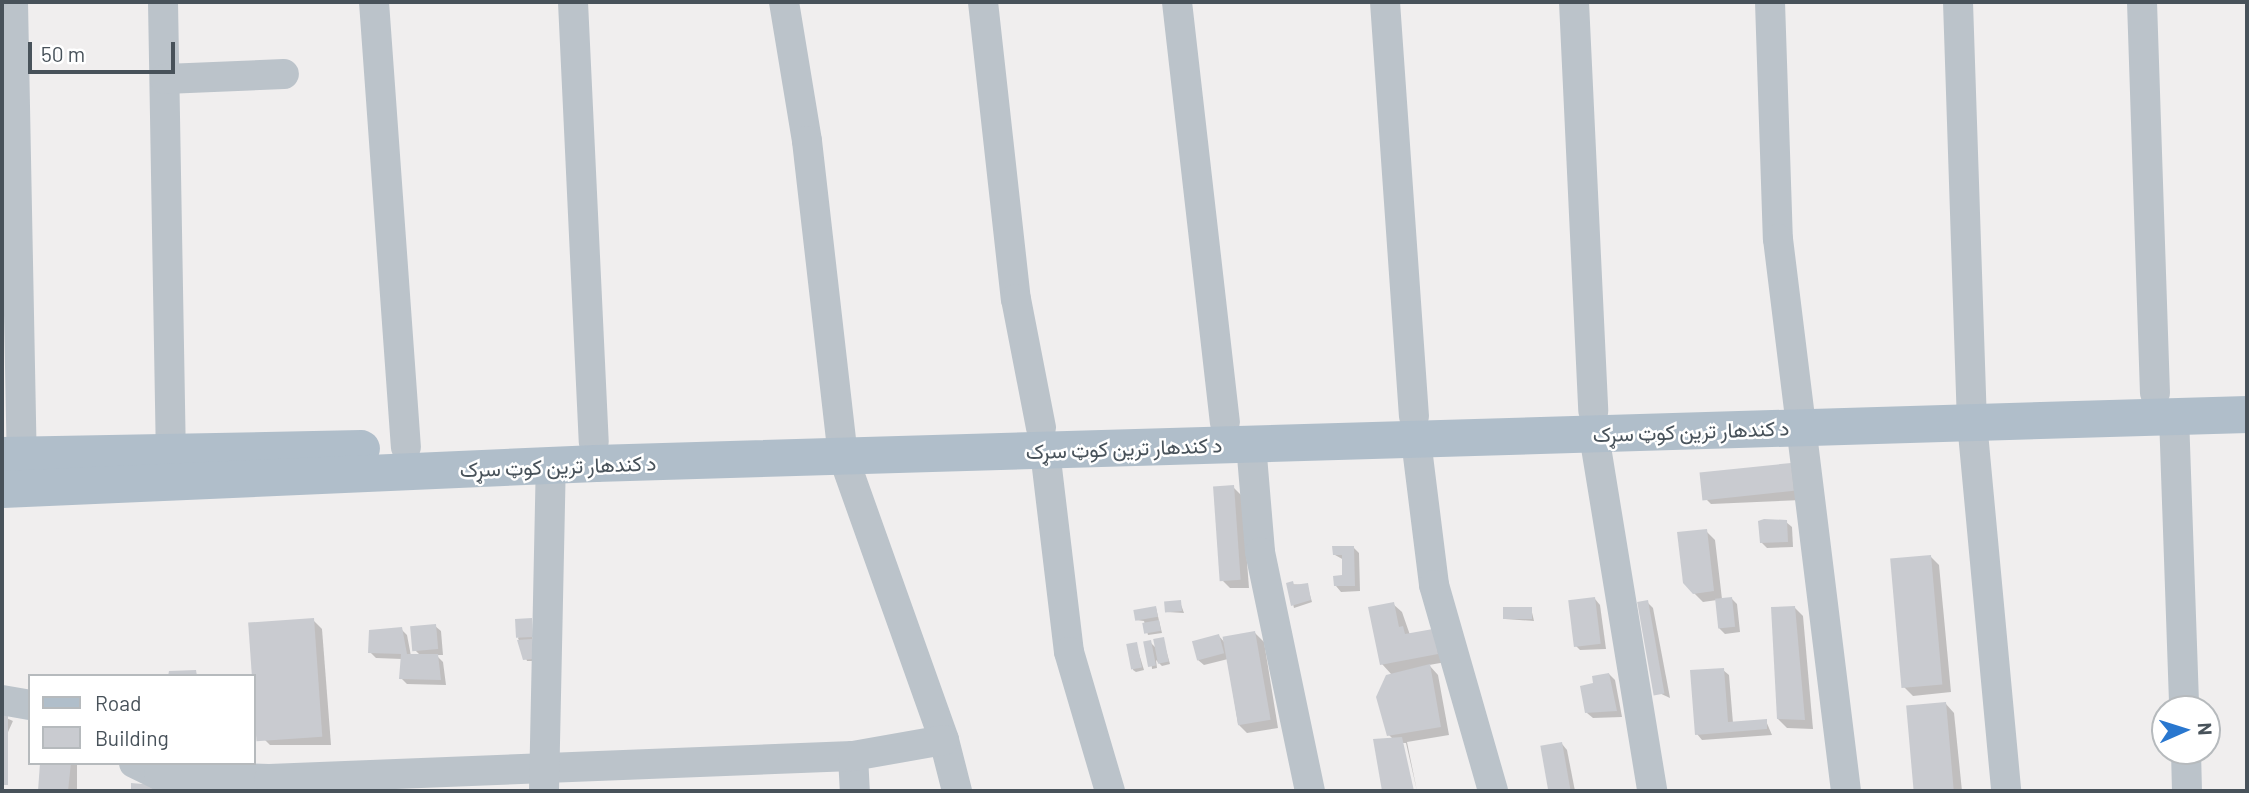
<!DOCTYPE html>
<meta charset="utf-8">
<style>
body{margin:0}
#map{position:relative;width:2249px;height:793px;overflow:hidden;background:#f0eeee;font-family:Barlow,Vazirmatn,sans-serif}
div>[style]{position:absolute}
.shadow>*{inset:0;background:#0003;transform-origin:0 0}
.building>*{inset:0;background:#c9cbd0;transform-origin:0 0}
.minor>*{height:30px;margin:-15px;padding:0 15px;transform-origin:15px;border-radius:15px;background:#bbc3ca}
.major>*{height:37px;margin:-18.5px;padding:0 18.5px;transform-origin:18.5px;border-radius:18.5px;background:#b0beca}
span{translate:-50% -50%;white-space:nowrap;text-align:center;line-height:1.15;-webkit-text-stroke:5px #fff;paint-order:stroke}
.street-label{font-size:21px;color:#48525a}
.frame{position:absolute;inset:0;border:4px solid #48525a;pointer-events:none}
.legend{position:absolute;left:28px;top:674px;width:228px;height:91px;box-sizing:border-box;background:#fff;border:2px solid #b6babd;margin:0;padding:9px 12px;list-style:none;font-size:21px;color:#48525a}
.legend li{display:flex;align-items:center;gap:14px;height:35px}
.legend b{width:35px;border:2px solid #b6babd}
.north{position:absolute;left:2151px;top:695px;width:70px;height:70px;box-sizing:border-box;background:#fff;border:2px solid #b6babd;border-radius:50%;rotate:87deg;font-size:19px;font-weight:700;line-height:28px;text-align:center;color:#48525a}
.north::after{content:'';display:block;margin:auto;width:24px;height:32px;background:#2977cf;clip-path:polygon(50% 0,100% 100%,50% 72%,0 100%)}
.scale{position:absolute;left:28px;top:42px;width:147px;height:32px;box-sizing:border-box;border:4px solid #48525a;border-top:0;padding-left:9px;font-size:21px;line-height:24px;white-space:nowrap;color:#48525a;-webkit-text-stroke:5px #fff;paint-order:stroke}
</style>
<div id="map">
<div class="shadow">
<i style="clip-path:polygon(1790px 464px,1802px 500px,1711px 504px,1702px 495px)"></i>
<i style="clip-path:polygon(1233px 487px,1242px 496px,1249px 588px,1230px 588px,1221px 579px)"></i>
<i style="clip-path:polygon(1786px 522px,1792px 527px,1793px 547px,1767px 548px,1761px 542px)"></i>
<i style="clip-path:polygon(1706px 531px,1715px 540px,1722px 599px,1732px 599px,1737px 604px,1740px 632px,1725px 634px,1719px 628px,1717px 600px,1703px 602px,1689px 588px)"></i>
<i style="clip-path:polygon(1353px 547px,1359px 553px,1360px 591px,1341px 592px,1336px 586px,1344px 577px,1344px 560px,1335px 555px)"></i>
<i style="clip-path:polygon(1930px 556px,1939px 565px,1951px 692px,1913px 696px,1904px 687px)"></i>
<i style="clip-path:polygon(1288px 584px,1307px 585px,1312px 602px,1294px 608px)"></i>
<i style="clip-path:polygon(1595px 599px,1600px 605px,1606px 649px,1580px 650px,1574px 644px)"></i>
<i style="clip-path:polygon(1180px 602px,1184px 613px,1167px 612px)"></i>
<i style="clip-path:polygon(1647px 602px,1653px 608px,1670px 698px,1655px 691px)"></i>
<i style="clip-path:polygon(1393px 604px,1402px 612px,1410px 635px,1432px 631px,1446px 662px,1429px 665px,1438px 675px,1449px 735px,1407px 742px,1417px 791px,1406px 743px,1402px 743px,1412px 791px,1384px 791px,1375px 741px,1393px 739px,1389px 735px,1392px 675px,1382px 664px)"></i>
<i style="clip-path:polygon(1794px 607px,1803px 616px,1813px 729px,1787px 728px,1778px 719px)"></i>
<i style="clip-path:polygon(1156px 608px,1162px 633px,1148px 635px,1144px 621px,1136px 620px)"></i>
<i style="clip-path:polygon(1531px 608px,1534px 621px,1505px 619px)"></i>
<i style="clip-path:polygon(313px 620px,322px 629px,331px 745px,270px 745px,261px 736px)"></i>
<i style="clip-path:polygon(531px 620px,534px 661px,527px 661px,518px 638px)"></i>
<i style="clip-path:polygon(435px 626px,441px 631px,443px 655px,436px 655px,443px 662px,446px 685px,407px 684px,401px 678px,402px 659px,376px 658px,370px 652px,401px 629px,407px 635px,411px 656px,421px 656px,415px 650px)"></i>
<i style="clip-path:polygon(1255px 633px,1264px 642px,1278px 728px,1247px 733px,1238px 724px,1228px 659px,1204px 665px,1198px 660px,1219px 636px,1225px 643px)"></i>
<i style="clip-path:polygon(1163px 639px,1170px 664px,1162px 666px,1156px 660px,1157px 668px,1152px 669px,1150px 642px,1156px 648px)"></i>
<i style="clip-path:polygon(1136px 644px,1144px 670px,1136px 672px,1133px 670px)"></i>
<i style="clip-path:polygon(1723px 670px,1729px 675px,1733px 723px,1766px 721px,1772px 735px,1702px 740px,1697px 734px)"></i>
<i style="clip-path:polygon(1609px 674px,1615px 680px,1622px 717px,1593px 718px,1587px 713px,1595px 685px)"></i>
<i style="clip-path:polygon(1946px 704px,1954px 713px,1962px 791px,1916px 791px,1908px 708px)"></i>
<i style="left:2px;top:716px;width:12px;height:74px;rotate:24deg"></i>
<i style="clip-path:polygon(1562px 744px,1567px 750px,1575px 791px,1549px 791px,1542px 748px)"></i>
<i style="left:42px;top:763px;width:35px;height:28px"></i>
</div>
<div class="building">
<i style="left:1791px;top:463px;width:28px;height:92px;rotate:84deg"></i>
<i style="left:1234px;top:485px;width:95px;height:21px;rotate:86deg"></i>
<i style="clip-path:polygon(1764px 519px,1787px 520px,1788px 542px,1760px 543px,1758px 521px)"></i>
<i style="clip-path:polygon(1707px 529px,1714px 591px,1693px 594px,1683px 583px,1677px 532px)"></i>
<i style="clip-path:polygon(1332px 546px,1354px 546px,1355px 586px,1334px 586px,1333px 576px,1342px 575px,1342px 555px,1333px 555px)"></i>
<i style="left:1931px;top:555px;width:130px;height:41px;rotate:85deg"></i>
<i style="clip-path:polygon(1293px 581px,1294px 585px,1308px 583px,1311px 600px,1291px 606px,1286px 583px)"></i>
<i style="left:1595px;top:597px;width:47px;height:27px;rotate:83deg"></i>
<i style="left:1732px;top:597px;width:30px;height:17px;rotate:84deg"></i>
<i style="left:1181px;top:600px;width:11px;height:17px;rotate:85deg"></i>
<i style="left:1648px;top:600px;width:95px;height:11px;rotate:80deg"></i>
<i style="clip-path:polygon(1394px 602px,1399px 627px,1403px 626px,1405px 634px,1433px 629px,1438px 654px,1380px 665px,1368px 607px)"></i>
<i style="left:1156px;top:606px;width:11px;height:23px;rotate:80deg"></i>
<i style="clip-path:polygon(1795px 606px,1805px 720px,1777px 719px,1771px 607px)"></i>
<i style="left:1532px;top:607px;width:12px;height:29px;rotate:90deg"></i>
<i style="left:314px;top:618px;width:119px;height:66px;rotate:86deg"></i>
<i style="left:532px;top:618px;width:19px;height:17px;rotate:87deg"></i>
<i style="left:1159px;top:620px;width:11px;height:17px;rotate:80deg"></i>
<i style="left:436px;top:624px;width:25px;height:26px;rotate:85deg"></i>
<i style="clip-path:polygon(402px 627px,407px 654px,438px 654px,441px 680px,399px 679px,401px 654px,368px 653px,369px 630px)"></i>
<i style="left:1255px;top:631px;width:90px;height:33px;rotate:80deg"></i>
<i style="left:1219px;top:634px;width:20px;height:28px;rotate:75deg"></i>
<i style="left:1164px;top:637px;width:25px;height:11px;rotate:79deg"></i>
<i style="clip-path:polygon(532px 639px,533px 659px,523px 660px,517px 640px)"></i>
<i style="left:1151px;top:640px;width:26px;height:8px;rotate:79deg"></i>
<i style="left:1137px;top:642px;width:26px;height:11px;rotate:79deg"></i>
<i style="clip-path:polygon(1430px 664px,1441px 727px,1387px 736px,1376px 697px,1386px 675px)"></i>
<i style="clip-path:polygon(1724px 668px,1728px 722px,1767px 719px,1767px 729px,1695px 735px,1690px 670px)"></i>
<i style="clip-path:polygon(196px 670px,197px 676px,168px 676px,169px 671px)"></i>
<i style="clip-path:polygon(1609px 673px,1617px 711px,1585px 713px,1580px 686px,1593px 683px,1592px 676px)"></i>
<i style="left:1946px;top:702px;width:89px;height:40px;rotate:85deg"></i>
<i style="left:2px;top:714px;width:6px;height:71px"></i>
<i style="clip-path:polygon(1402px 737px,1414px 791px,1382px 791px,1373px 739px)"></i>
<i style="left:1562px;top:742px;width:50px;height:22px;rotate:80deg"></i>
<i style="clip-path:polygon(40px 763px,71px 763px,68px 791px,38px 791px)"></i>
<i style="clip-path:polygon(131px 783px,201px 789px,201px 791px,131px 791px)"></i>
</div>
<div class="minor">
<i style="left:13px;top:2px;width:452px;rotate:88.9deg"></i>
<i style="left:163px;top:2px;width:450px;rotate:89deg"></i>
<i style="left:374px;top:2px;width:446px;rotate:85.9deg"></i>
<i style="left:573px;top:2px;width:440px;rotate:87.3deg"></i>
<i style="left:784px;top:2px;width:141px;rotate:80.6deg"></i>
<i style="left:807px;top:141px;width:317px;rotate:83.5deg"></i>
<i style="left:843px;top:456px;width:301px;rotate:70.4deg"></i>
<i style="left:944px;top:740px;width:53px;rotate:75.7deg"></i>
<i style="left:983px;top:2px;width:299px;rotate:83.7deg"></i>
<i style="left:1016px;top:299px;width:131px;rotate:79deg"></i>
<i style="left:1177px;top:2px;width:423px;rotate:83.5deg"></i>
<i style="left:1385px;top:2px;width:415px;rotate:86deg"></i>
<i style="left:1574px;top:2px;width:409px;rotate:87.3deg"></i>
<i style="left:1770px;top:2px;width:237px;rotate:88.1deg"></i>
<i style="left:1778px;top:239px;width:556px;rotate:82.98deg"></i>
<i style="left:1958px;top:2px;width:420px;rotate:88.1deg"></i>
<i style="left:1972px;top:422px;width:371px;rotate:84.7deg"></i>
<i style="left:2142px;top:2px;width:391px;rotate:88.1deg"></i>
<i style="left:165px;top:79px;width:119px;rotate:-2.4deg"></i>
<i style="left:2174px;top:416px;width:293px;rotate:88deg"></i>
<i style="left:1594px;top:435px;width:361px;rotate:80.7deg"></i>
<i style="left:1416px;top:440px;width:146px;rotate:82.9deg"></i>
<i style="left:1434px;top:585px;width:214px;rotate:74deg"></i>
<i style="left:1251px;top:444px;width:108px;rotate:85.2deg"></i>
<i style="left:1260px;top:552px;width:244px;rotate:78.2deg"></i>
<i style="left:1045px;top:451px;width:202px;rotate:83.2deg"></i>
<i style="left:1069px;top:652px;width:145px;rotate:73.6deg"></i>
<i style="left:2px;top:700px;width:28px;rotate:10deg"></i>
<i style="left:2186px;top:751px;width:40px;rotate:88.6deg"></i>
<i style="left:853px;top:756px;width:35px;rotate:87deg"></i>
<i style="left:134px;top:763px;width:28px;rotate:26deg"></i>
<i style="left:159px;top:775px;width:110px;rotate:2.1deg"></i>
<i style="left:269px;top:779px;width:584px;rotate:-2.26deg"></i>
<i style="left:853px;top:756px;width:92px;rotate:-10deg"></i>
<i style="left:544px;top:791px;width:326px;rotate:-88.8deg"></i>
</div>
<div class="major">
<i style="left:2px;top:455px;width:359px;rotate:-1.1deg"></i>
<i style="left:2px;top:489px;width:594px;rotate:-2.51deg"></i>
<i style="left:595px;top:463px;width:1653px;rotate:-1.7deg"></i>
</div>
<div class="street-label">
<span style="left:1691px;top:431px;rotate:-2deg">د کندهار ترين کوټ سړک</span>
<span style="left:1124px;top:448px;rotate:-2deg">د کندهار ترين کوټ سړک</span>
<span style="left:558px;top:466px;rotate:-2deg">د کندهار ترين کوټ سړک</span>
</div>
<div class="frame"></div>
<ul class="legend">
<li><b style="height:9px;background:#b0beca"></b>Road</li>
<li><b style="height:19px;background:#c9cbd0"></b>Building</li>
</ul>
<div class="north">N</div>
<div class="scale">50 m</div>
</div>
